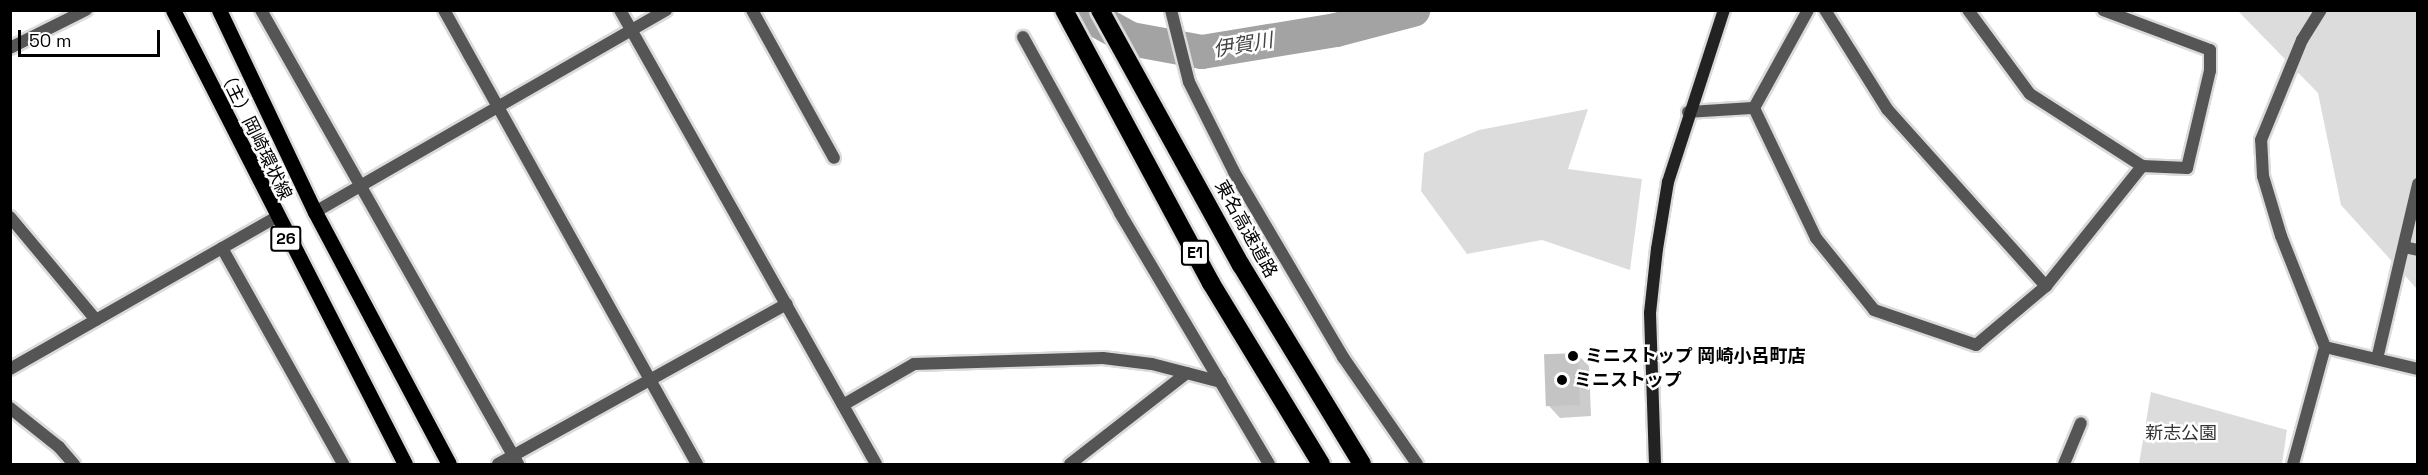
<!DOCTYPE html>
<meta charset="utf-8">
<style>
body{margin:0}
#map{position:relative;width:2428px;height:475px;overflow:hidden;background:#fff;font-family:"Space Grotesk","Noto Sans JP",sans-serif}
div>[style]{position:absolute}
.green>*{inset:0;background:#dcdcdc}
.shadow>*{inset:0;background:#0003}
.river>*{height:34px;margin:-17px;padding:0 17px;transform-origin:17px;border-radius:17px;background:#a3a3a3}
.building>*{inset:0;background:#c4c4c4;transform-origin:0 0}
.roads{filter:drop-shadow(2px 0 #dbdbdb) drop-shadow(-2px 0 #dbdbdb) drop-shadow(0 2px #dbdbdb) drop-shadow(0 -2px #dbdbdb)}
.street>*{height:12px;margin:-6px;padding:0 6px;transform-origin:6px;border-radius:6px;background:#555}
.secondary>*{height:12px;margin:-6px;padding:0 6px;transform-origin:6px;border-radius:6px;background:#222}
.primary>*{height:15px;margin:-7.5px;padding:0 7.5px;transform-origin:7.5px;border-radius:7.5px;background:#000}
.highway>*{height:18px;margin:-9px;padding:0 9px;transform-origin:9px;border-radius:9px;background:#000}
.dots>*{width:16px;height:16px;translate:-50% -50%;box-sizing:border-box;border:3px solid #fff;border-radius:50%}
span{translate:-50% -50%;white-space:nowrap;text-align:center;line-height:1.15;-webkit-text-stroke:5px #fff;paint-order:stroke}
.shield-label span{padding:2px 4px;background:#fff;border:2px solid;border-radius:4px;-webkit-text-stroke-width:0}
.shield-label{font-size:16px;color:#000;font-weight:700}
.street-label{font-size:18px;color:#000}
.poi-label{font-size:18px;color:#000;font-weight:700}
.left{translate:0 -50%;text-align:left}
.park-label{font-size:18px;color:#333}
.water-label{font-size:20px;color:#444;font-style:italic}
.frame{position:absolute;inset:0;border:12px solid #000;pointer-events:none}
.scale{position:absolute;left:18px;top:30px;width:142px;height:27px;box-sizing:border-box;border:3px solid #000;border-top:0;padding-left:8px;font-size:18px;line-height:21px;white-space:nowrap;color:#000;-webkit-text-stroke:4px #fff;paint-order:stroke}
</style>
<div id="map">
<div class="green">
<i style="clip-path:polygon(2238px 11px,2417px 11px,2417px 289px,2341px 205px,2318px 93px)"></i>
<i style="clip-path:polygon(1588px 109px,1568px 169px,1642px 179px,1630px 270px,1542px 240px,1467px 254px,1421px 191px,1424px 153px,1479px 130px)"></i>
<i style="clip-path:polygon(2151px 392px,2287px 430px,2282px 464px,2139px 464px)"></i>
</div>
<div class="shadow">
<i style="clip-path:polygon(1577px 354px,1589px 366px,1591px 416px,1560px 418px,1549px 406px)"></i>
</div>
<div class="river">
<i style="left:1078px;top:10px;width:60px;rotate:28.7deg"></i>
<i style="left:1131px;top:39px;width:72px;rotate:10.4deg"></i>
<i style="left:1202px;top:52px;width:136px;rotate:-9.3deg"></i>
<i style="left:1336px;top:30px;width:80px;rotate:-14.6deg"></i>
</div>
<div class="building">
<i style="left:1578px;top:353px;width:52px;height:34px;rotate:88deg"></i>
</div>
<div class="roads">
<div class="street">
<i style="left:261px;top:10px;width:522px;rotate:60.49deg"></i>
<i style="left:444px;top:10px;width:520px;rotate:60.87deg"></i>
<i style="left:620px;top:10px;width:521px;rotate:60.58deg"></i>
<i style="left:752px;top:10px;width:169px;rotate:61deg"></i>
<i style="left:1171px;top:10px;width:74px;rotate:76deg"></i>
<i style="left:1189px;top:82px;width:101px;rotate:63.4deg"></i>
<i style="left:1234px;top:172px;width:215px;rotate:59.5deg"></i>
<i style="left:1343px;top:357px;width:130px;rotate:55.3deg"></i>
<i style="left:1825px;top:10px;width:117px;rotate:57.9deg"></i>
<i style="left:1887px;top:109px;width:238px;rotate:48.1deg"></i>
<i style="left:1968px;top:10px;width:104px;rotate:53.6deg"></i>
<i style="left:2030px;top:94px;width:133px;rotate:32.7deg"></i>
<i style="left:2142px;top:166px;width:45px;rotate:2.5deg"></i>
<i style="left:2187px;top:168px;width:100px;rotate:-76.7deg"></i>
<i style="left:2210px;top:71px;width:21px;rotate:-90deg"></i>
<i style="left:2210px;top:50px;width:114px;rotate:-159.5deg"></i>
<i style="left:1023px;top:37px;width:201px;rotate:61.1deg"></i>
<i style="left:1120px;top:213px;width:292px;rotate:59.3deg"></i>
<i style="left:10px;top:48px;width:85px;rotate:-26.6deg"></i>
<i style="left:1754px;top:108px;width:144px;rotate:64.5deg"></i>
<i style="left:1816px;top:238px;width:92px;rotate:51.1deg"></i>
<i style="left:1874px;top:310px;width:108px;rotate:18.9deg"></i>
<i style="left:1976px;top:345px;width:92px;rotate:-40.1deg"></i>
<i style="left:2046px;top:286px;width:154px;rotate:-51.3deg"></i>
<i style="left:1754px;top:108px;width:112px;rotate:-61.1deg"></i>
<i style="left:1688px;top:112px;width:66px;rotate:-3.5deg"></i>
<i style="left:315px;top:212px;width:405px;rotate:-29.9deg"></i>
<i style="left:10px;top:217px;width:134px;rotate:50.1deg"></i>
<i style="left:2404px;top:247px;width:14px;rotate:12deg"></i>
<i style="left:222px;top:248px;width:248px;rotate:60.7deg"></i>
<i style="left:2325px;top:347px;width:96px;rotate:13.3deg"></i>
<i style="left:2377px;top:359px;width:180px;rotate:-76.8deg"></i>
<i style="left:10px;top:369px;width:305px;rotate:-29.7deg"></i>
<i style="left:843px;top:405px;width:82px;rotate:-30deg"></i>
<i style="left:914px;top:364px;width:189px;rotate:-1.8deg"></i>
<i style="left:1103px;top:358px;width:49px;rotate:7deg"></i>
<i style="left:1152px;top:364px;width:71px;rotate:14.6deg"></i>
<i style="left:10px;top:408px;width:63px;rotate:38.5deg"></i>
<i style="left:59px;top:447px;width:23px;rotate:49deg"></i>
<i style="left:498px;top:464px;width:330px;rotate:-29deg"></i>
<i style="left:1070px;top:464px;width:148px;rotate:-37.9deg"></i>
<i style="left:2064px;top:464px;width:44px;rotate:-67.5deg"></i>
<i style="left:2293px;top:464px;width:121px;rotate:-74.7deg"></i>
<i style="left:2325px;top:347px;width:119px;rotate:-111.6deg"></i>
<i style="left:2281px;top:236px;width:63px;rotate:-106.7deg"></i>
<i style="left:2263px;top:176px;width:36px;rotate:-93deg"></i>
<i style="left:2261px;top:140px;width:108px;rotate:-67.7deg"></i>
<i style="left:2302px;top:40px;width:36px;rotate:-58deg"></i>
</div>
<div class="secondary">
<i style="left:1655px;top:464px;width:151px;rotate:-91.9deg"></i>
<i style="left:1650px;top:313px;width:64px;rotate:-83.8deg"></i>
<i style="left:1657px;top:249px;width:68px;rotate:-80.7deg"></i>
<i style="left:1668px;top:182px;width:181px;rotate:-72deg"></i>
</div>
<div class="primary">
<i style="left:173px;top:10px;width:510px;rotate:62.93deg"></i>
<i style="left:219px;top:10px;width:224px;rotate:64.6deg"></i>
<i style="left:315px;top:212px;width:285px;rotate:62deg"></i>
</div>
<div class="highway">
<i style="left:1064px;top:10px;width:310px;rotate:61.7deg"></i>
<i style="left:1211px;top:283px;width:212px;rotate:58.7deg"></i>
<i style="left:1100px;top:10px;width:291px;rotate:61.1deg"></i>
<i style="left:1241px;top:265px;width:233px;rotate:58.7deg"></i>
</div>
</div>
<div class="dots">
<i style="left:1573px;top:356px;background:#000"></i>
<i style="left:1562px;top:380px;background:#000"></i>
</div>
<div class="shield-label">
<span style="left:286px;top:239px">26</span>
<span style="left:1195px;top:253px">E1</span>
</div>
<div class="street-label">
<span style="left:255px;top:134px;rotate:64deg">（主）岡崎環状線</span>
<span style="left:1246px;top:229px;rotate:61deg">東名高速道路</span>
</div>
<div class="poi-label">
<span class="left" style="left:1585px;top:356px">ミニストップ 岡崎小呂町店</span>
<span class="left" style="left:1574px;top:380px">ミニストップ</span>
</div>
<div class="park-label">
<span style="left:2181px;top:433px">新志公園</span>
</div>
<div class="water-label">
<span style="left:1243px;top:45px;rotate:-10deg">伊賀川</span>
</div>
<div class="frame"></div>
<div class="scale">50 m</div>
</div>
